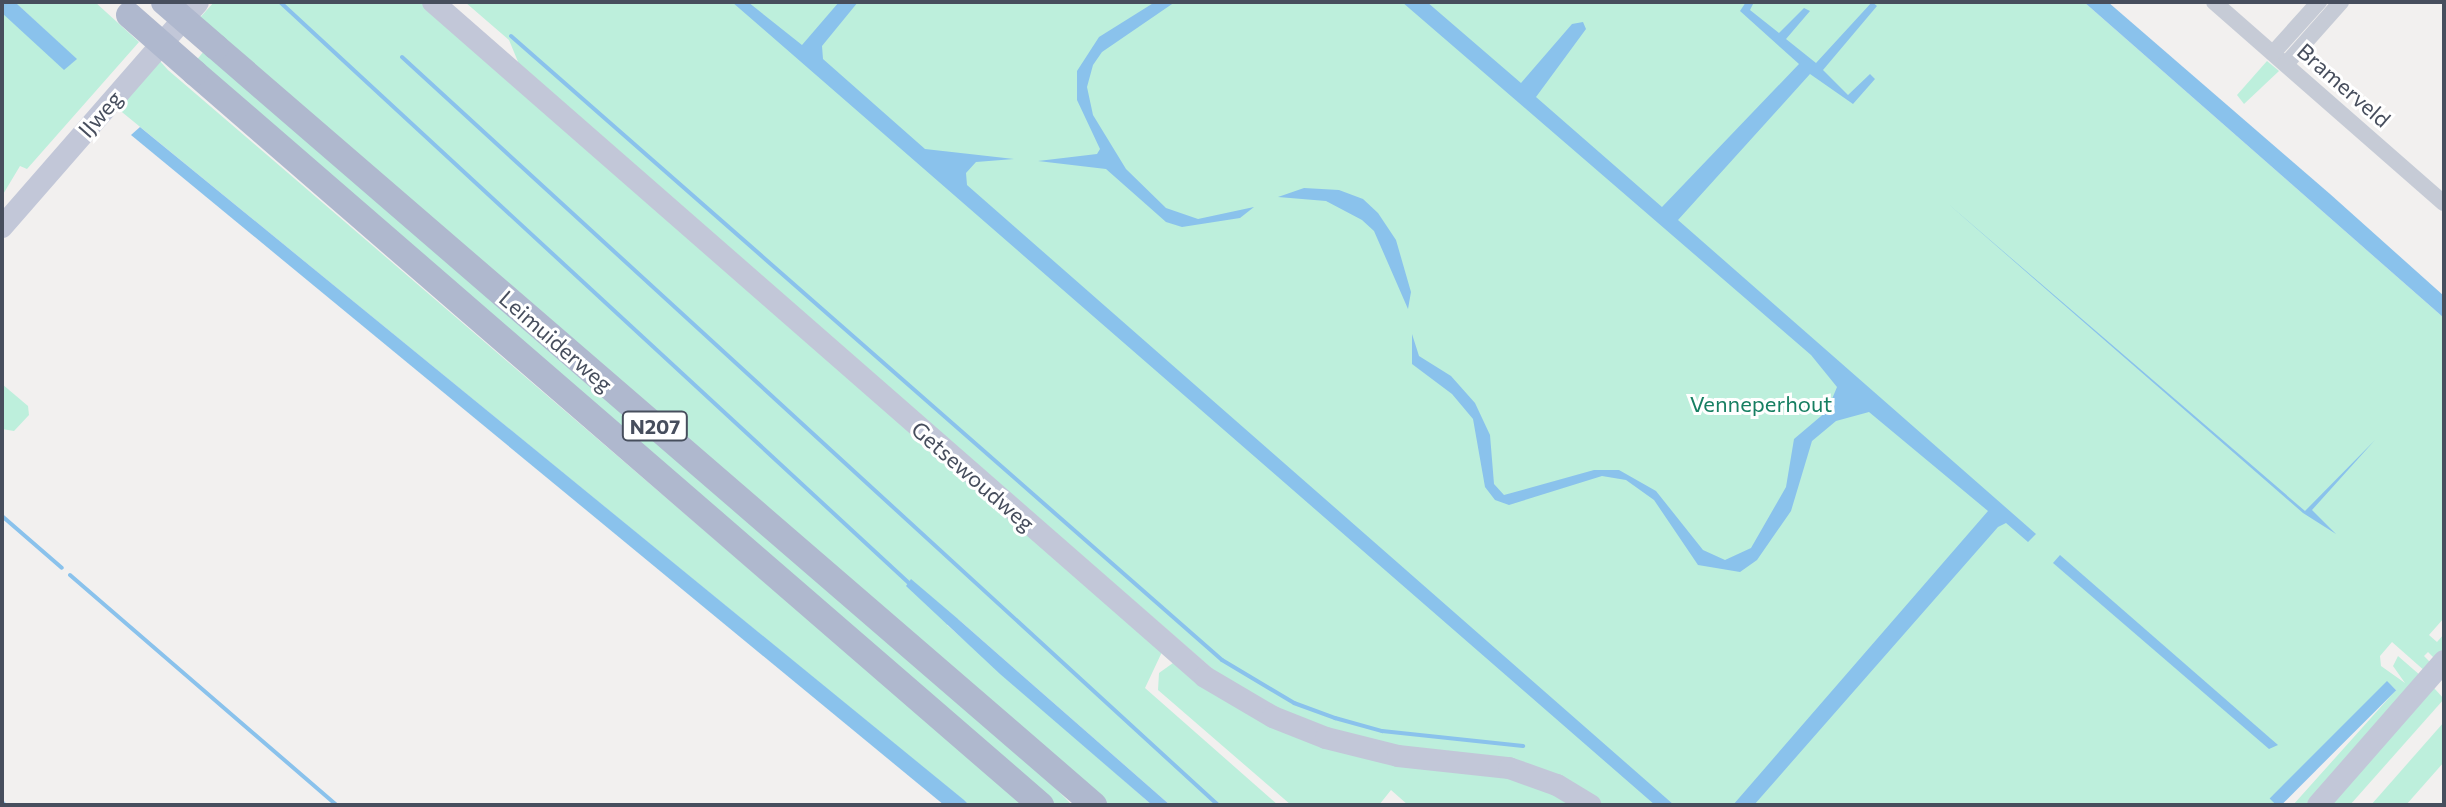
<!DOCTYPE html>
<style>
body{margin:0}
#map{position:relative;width:2446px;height:807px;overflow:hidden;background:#f2f0ef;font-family:Commissioner,sans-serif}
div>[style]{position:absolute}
.green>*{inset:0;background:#bdefdc}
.water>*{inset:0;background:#8ac2ec;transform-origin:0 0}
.stream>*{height:4px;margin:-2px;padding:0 2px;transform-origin:2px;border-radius:2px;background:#8ac2ec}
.street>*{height:16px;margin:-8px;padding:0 8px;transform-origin:8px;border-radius:8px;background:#c6cbd6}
.secondary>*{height:22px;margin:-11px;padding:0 11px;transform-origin:11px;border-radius:11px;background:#c2c7d8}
.primary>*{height:26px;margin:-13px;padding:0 13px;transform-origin:13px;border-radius:13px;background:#afb8ce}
.primary-bridge>*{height:26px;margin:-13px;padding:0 13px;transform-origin:13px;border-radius:13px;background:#afb8ce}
span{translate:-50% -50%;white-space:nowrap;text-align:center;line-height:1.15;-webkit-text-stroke:6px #fff;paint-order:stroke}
.shield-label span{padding:2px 6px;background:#fff;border:2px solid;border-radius:6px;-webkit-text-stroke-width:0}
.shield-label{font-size:20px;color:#474e5d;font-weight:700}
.street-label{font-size:22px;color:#474e5d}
.park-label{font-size:22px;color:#177f62}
.frame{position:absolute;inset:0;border:4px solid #474e5d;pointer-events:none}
</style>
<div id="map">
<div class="green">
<i style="clip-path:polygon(15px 2px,95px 2px,139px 42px,27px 169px,20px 166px,2px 196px,2px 4px,69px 65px,76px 59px)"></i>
<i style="clip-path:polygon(214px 2px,423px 2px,1162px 652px,1145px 688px,1278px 805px,1170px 805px,958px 619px,947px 625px,1152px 805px,1099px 805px,197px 21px)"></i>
<i style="clip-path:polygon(465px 2px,2084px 2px,2444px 318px,2444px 618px,2429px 635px,2437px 642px,2444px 634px,2444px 651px,2436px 660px,2428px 652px,2424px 656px,2433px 665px,2426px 672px,2392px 642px,2380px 656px,2381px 666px,2405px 683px,2393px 666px,2398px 656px,2421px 676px,2309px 805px,2293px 805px,2396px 690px,2387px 682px,2277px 805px,1601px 805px,1582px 792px,1329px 733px,1231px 685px,521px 69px,509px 40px)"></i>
<i style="clip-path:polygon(204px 51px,1011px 743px,1072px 805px,1049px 805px,195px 62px)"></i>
<i style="clip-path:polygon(159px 60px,168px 70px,1024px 805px,969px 805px,117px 108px)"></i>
<i style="clip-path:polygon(2267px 61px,2279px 71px,2244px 104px,2237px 95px)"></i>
<i style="clip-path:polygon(2px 384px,28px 406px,29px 415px,14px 431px,2px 429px)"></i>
<i style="clip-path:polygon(1173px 663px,1248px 712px,1508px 775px,1577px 805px,1408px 805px,1391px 790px,1379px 805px,1291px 805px,1158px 690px,1159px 673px)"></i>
<i style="clip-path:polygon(2434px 688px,2444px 699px,2350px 805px,2327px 805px)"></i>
<i style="clip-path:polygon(2444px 722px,2444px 762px,2406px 805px,2371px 805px)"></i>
</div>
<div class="water">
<i style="clip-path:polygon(2px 2px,15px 2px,77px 59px,64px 70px,2px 13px)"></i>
<i style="clip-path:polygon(732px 2px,748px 2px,802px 45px,839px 2px,858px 2px,822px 46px,823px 59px,925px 149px,1014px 159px,976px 162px,966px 173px,967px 185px,1674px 805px,1655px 805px)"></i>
<i style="clip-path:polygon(1155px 2px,1175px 2px,1102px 52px,1093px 65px,1087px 87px,1093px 115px,1126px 169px,1166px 208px,1198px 219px,1254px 207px,1240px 218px,1182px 227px,1166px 222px,1106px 169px,1038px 161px,1097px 154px,1100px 149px,1077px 100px,1077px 71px,1099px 37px)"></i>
<i style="clip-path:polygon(1402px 2px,1427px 2px,1521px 83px,1572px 24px,1583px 22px,1586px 29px,1536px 97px,1662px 207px,1799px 64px,1740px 11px,1746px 2px,1754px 2px,1750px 10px,1779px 33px,1804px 8px,1810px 11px,1786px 39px,1816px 63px,1872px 2px,1877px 6px,1823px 70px,1848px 95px,1870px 74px,1875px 79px,1853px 104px,1810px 74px,1678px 220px,2036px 534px,2028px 542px,2006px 523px,1998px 527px,1754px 805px,1733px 805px,1988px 511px,1869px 412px,1836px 421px,1812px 441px,1791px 511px,1757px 560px,1740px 572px,1698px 565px,1654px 500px,1626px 480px,1602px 476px,1509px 505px,1495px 500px,1485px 487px,1473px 419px,1452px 394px,1412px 364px,1412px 334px,1419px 356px,1451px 376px,1475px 403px,1490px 435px,1494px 484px,1504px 495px,1594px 470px,1619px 470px,1656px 491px,1703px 550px,1725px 560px,1751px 548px,1786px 487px,1794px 439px,1827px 411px,1837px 387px,1811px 355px)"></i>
<i style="clip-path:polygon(2084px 2px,2108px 2px,2330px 194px,2444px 296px,2444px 318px)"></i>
<i style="clip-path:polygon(140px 127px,964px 800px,969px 805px,944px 805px,131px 135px)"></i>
<i style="clip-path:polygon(1304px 188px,1339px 190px,1363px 199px,1378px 213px,1396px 240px,1411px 292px,1408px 309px,1374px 231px,1362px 220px,1326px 201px,1278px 197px)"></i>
<i style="clip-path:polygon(1946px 202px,2305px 511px,2375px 440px,2312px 510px,2336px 534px,2303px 513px)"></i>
<i style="clip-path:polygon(2060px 555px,2278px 745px,2269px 749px,2053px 563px)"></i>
<i style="clip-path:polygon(911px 579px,958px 619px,1170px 805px,1152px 805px,1000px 674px,906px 586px)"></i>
<i style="left:2387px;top:681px;width:13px;height:166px;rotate:45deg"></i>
</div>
<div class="stream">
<i style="left:280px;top:2px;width:858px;rotate:42.73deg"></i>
<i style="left:511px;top:36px;width:946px;rotate:41.27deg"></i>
<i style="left:1222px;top:660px;width:84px;rotate:30.8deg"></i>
<i style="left:1294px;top:703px;width:44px;rotate:20.1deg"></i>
<i style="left:1335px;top:718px;width:49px;rotate:15.5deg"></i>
<i style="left:1382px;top:731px;width:142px;rotate:6.1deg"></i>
<i style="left:402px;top:57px;width:1107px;rotate:42.51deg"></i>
<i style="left:2px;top:516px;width:79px;rotate:40.9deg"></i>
<i style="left:70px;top:575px;width:352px;rotate:40.8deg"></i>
<i style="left:2px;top:802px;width:4px;rotate:45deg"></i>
</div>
<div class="street">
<i style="left:2214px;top:2px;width:305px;rotate:41.2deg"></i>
<i style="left:2273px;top:53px;width:69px;rotate:-48deg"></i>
<i style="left:2286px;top:64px;width:83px;rotate:-48.4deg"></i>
</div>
<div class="secondary">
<i style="left:433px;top:2px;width:1025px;rotate:41.16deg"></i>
<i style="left:1205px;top:677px;width:79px;rotate:30.5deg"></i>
<i style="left:1273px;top:717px;width:57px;rotate:21.6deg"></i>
<i style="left:1326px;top:738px;width:74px;rotate:14deg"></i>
<i style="left:1398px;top:756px;width:112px;rotate:6.2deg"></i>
<i style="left:1509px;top:768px;width:51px;rotate:19.5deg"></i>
<i style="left:1557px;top:785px;width:39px;rotate:31deg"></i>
<i style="left:2px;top:227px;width:298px;rotate:-48.9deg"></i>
<i style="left:2318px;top:805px;width:191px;rotate:-48.8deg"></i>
</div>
<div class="primary">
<i style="left:216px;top:47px;width:1160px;rotate:40.8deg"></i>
<i style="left:195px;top:73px;width:1119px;rotate:40.87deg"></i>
</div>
<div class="primary-bridge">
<i style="left:164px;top:2px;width:69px;rotate:40.9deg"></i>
<i style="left:129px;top:15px;width:88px;rotate:41.3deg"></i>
</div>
<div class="shield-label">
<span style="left:655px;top:426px">N207</span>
</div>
<div class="street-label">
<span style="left:2344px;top:85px;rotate:41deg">Bramerveld</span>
<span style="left:100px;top:114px;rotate:-49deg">IJweg</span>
<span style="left:556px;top:341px;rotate:41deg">Leimuiderweg</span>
<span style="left:973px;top:476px;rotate:41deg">Getsewoudweg</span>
</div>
<div class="park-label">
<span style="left:1761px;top:404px">Venneperhout</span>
</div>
<div class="frame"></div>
</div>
